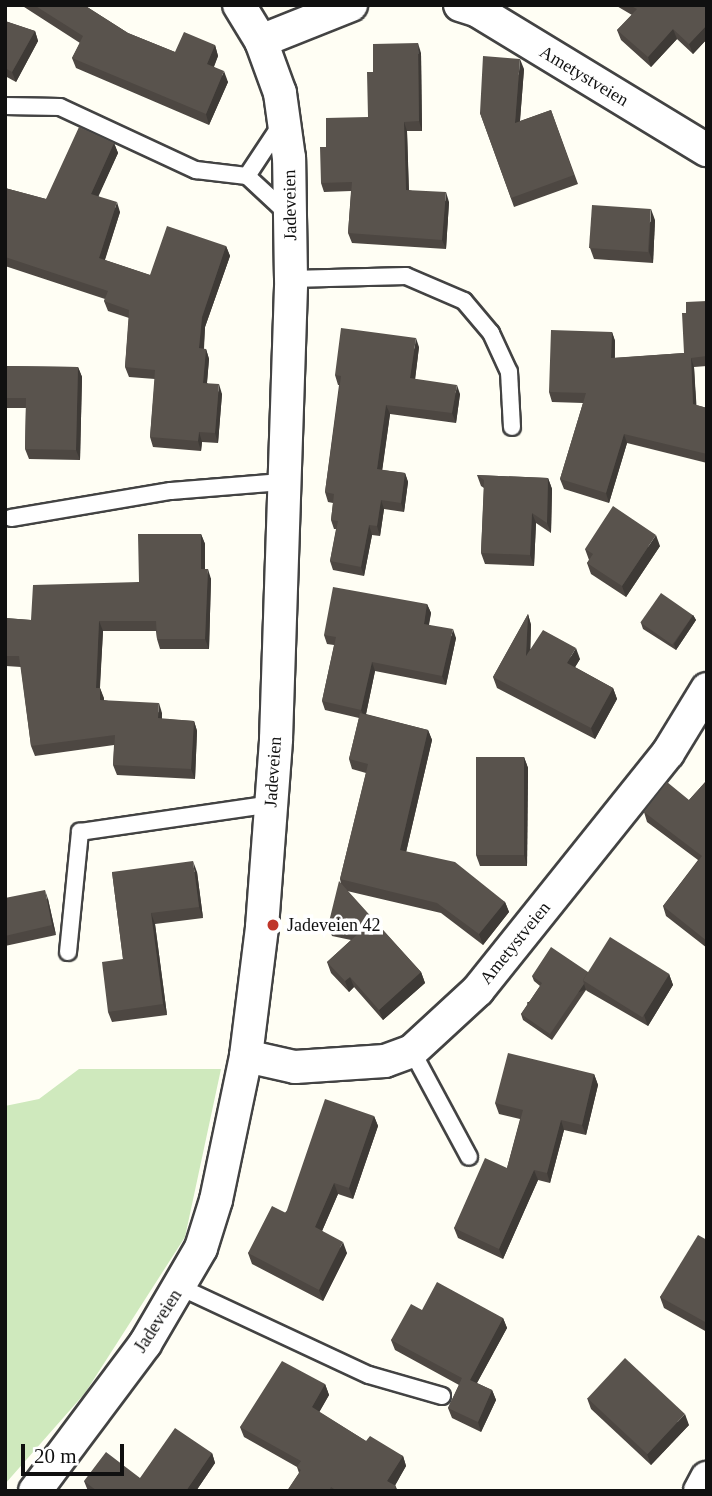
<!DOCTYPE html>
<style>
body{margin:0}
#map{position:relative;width:712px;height:1496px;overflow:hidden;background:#fffef4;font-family:"Times New Roman",serif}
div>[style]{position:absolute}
.green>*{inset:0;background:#cfe9bd}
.roads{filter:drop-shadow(2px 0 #434343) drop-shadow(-2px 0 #434343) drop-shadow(0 2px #434343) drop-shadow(0 -2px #434343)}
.service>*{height:16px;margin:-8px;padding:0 8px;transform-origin:8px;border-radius:8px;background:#fff}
.minor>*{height:32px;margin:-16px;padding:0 16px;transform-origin:16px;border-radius:16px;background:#fff}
.wall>*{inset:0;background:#4d4742}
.shaded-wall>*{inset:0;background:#3e3a36;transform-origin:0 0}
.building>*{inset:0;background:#59534d;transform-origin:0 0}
.dots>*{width:19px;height:19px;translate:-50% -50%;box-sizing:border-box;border:4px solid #fff;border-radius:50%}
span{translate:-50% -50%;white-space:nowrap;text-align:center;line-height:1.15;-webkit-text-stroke:7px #fff;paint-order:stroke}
.street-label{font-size:18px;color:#101010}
.poi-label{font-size:18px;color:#101010}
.left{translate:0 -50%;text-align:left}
.frame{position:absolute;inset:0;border:7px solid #101010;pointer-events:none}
.scale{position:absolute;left:21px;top:1444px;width:103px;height:32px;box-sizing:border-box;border:4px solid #101010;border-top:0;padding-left:9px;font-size:21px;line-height:24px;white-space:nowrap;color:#101010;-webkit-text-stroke:5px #fff;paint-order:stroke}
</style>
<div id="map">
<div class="green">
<i style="clip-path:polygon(79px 1069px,221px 1069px,185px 1237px,85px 1393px,5px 1484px,5px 1106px,39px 1099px)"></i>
</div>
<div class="roads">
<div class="service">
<i style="left:5px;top:106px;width:55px;rotate:1deg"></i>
<i style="left:60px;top:107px;width:150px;rotate:24.9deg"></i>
<i style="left:196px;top:170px;width:51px;rotate:6.7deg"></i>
<i style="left:247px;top:176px;width:64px;rotate:-56.6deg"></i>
<i style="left:247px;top:176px;width:56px;rotate:42.8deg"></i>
<i style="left:291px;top:279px;width:115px;rotate:-1.5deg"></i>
<i style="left:406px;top:276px;width:63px;rotate:23.3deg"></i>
<i style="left:464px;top:301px;width:42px;rotate:49.8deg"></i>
<i style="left:491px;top:333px;width:43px;rotate:65.2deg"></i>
<i style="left:509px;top:372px;width:55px;rotate:86.9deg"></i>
<i style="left:11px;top:518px;width:162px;rotate:-9.6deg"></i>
<i style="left:171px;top:491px;width:111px;rotate:-4.6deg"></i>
<i style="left:68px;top:952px;width:121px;rotate:-84.3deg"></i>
<i style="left:80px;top:832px;width:193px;rotate:-8.3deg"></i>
<i style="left:412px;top:1051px;width:120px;rotate:61.7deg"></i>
<i style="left:180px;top:1287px;width:208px;rotate:25deg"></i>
<i style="left:369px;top:1375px;width:76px;rotate:16deg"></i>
</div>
<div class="minor">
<i style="left:460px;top:5px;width:19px;rotate:18deg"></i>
<i style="left:478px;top:11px;width:268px;rotate:31.3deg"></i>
<i style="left:261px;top:41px;width:97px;rotate:-21.8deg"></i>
<i style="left:246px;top:1056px;width:50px;rotate:12.7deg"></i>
<i style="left:295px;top:1067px;width:90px;rotate:-3.8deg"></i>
<i style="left:385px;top:1061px;width:29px;rotate:-20deg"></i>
<i style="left:412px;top:1051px;width:90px;rotate:-42.7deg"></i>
<i style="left:478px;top:990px;width:304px;rotate:-51.3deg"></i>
<i style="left:668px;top:753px;width:75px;rotate:-58.6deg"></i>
<i style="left:35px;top:1491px;width:184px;rotate:-53.2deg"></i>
<i style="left:145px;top:1344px;width:111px;rotate:-59.7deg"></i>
<i style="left:201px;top:1248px;width:50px;rotate:-72.6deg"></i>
<i style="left:216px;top:1200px;width:147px;rotate:-78.2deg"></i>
<i style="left:246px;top:1056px;width:130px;rotate:-82.9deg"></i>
<i style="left:262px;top:927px;width:189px;rotate:-85.7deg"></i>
<i style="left:276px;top:739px;width:460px;rotate:-88.1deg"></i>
<i style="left:291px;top:279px;width:121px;rotate:-90.9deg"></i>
<i style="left:289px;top:158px;width:66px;rotate:-97.9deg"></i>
<i style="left:280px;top:93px;width:55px;rotate:-110.1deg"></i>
<i style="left:261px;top:41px;width:42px;rotate:-121.4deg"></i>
<i style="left:700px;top:1491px;width:15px;rotate:-62deg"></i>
</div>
</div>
<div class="wall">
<i style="clip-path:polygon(21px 5px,84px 5px,128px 33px,175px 52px,215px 45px,218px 56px,214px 67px,228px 82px,209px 125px,76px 68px,72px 58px,80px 43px)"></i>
<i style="clip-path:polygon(615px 5px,707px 5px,707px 39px,693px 54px,677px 39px,651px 67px,621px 40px,617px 30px,632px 15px)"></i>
<i style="clip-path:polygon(5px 21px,35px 31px,38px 41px,16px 82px,5px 76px)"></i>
<i style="clip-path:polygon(421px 53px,422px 131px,407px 131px,409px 190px,449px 202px,446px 249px,352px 243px,348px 233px,351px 191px,324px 192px,321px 183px,368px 117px,373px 72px)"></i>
<i style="clip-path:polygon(524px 69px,520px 121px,551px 110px,578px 184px,514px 207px,480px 113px)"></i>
<i style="clip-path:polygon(114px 143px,118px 153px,98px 196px,120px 212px,105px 260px,150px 275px,226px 246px,230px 256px,205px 327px,204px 349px,206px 349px,209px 359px,207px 383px,222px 394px,218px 443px,202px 442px,201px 451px,153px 447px,150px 437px,155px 379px,129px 377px,125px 367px,129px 318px,108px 311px,104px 301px,105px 299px,5px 266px,5px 188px,46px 199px)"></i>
<i style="clip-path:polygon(655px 220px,653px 263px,594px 259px,590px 248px)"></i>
<i style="clip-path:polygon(707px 301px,707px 366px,694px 367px,696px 405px,707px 408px,707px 463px,627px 443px,609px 503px,564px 489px,560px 479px,583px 403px,552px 402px,549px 392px,612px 332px,615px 341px,615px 358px,684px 353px,686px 313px)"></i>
<i style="clip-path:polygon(419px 347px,415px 379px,460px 394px,456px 423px,390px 414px,382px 470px,405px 473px,408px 482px,404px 512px,384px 509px,380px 536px,372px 535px,364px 576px,333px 570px,330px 561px,336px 529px,334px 529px,331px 520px,333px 503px,328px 502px,325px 492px,339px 385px,338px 385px,335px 375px)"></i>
<i style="clip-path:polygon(5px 355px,7px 360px,7px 366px,78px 367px,82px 377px,80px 460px,29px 459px,25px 449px,26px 408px,5px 408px)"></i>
<i style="clip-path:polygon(477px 475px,548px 478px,552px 489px,551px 533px,536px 523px,534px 566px,485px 564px,481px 553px,484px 488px,481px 486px)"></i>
<i style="clip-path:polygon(201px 534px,205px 544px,205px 569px,211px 579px,209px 649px,160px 649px,157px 639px,156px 631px,103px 631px,100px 688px,104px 700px,162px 713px,162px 719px,194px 721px,197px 731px,195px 779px,117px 775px,113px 765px,114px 745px,35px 756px,31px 746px,21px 667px,6px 666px,5px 664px,5px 618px,31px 620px,139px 582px)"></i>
<i style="clip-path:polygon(660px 546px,626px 597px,591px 574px,587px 563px,589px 560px,585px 549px)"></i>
<i style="clip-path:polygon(427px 604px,431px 613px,429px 625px,456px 638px,446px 685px,375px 671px,366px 714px,428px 730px,432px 740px,406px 852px,505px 902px,509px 912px,483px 945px,441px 913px,347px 891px,421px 972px,425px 983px,383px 1020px,354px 987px,349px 992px,331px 973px,327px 962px,351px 940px,332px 936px,328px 926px,341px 884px,340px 879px,366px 773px,352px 769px,349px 759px,359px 718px,325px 710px,322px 701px,334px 645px,327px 644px,324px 635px)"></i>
<i style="clip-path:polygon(528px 614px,531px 625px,530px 649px,580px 659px,575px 667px,613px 688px,617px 699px,595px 739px,497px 688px,493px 677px)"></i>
<i style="clip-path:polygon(693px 615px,696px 620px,676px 650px,643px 629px,641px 623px)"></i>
<i style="clip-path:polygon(524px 757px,528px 768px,527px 866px,480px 866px,476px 855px)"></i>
<i style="clip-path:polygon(707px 780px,707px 948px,666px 916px,663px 906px,698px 860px,647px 822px,644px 812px,689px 800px)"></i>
<i style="clip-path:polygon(112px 872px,197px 872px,203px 918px,155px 924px,167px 1015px,112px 1022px,108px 1012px,123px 959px)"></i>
<i style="clip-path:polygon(5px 898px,48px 899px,56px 935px,5px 946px)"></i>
<i style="clip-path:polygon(588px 972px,669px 974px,673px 985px,648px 1026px,587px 991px,586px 990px,552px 1040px,523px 1020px,521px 1014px,540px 986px,534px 981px,532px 976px)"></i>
<i style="clip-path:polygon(594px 1074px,598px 1085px,586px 1135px,564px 1130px,550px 1183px,538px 1180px,503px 1259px,458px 1238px,454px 1228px,507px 1168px,520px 1119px,499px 1114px,495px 1103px)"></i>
<i style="clip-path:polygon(374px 1116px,378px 1126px,353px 1199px,338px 1194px,322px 1231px,347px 1253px,323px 1301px,252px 1264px,248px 1253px)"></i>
<i style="clip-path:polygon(707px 1240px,707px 1332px,664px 1308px,660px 1297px)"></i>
<i style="clip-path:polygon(422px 1310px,503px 1318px,507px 1328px,477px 1383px,492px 1390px,496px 1400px,481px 1432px,452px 1418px,448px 1408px,459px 1385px,395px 1350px,391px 1340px)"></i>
<i style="clip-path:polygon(325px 1384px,329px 1395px,319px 1412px,366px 1441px,403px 1456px,406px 1466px,395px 1485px,398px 1491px,287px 1491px,299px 1473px,297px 1467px,244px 1437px,240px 1427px)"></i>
<i style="clip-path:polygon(587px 1398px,689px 1425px,651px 1465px,591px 1409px)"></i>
<i style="clip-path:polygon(212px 1453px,215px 1463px,196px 1491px,88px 1491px,84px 1481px,140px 1478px)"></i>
</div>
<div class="shaded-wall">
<i style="clip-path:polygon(707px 25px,707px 39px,693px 54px,689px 44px)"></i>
<i style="clip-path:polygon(673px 29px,677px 39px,651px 67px,648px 57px)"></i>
<i style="clip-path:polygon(35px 31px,38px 41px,16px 82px,12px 72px)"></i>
<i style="clip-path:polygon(418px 43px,421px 53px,422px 131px,419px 121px)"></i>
<i style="clip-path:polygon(215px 45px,218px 56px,210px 75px,207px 64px)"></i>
<i style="clip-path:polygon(520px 59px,524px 69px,519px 132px,515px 123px)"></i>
<i style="clip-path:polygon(224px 71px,228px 82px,209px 125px,206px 114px)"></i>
<i style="clip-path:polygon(404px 122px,407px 131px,409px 199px,406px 190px)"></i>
<i style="clip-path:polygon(114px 143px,118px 153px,95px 204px,91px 194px)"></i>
<i style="clip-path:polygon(446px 192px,449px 202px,446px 249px,442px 240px)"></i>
<i style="clip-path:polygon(117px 202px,120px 212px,102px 268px,99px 258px)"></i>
<i style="clip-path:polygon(651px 209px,655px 220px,653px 263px,649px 252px)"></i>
<i style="clip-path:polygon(226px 246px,230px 256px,205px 327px,203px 358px,199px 348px,202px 317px)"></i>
<i style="clip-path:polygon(612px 332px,615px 341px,614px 368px,611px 358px)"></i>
<i style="clip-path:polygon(416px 338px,419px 347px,414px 388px,410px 378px)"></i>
<i style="clip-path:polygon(206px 349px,209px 359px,206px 393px,203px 383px)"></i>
<i style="clip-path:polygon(691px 358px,694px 367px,697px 414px,693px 404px)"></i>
<i style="clip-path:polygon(78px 367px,82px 377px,80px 460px,76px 450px)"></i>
<i style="clip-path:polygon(219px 384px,222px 394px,218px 443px,215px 433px)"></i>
<i style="clip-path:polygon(457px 385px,460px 394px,456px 423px,452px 413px)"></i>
<i style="clip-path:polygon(386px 405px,390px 414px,381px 479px,377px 469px)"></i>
<i style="clip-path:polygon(199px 432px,202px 442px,201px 451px,198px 441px)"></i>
<i style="clip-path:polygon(624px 434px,627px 443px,609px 503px,606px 493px)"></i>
<i style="clip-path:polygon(405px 473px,408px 482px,404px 512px,401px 503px)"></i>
<i style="clip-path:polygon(548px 478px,552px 489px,551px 533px,547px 523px)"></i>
<i style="clip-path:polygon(381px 500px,384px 509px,380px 536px,377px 526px)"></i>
<i style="clip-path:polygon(532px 513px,536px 523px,534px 566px,530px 555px)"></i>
<i style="clip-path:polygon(369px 525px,372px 535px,364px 576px,361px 567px)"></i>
<i style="clip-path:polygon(201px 534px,205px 544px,205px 579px,201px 569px)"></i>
<i style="clip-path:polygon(656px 535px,660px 546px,626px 597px,622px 586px)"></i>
<i style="clip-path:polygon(208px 569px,211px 579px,209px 649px,205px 639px)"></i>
<i style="clip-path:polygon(427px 604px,431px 613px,427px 633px,424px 624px)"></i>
<i style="clip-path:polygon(528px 614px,531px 625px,530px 667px,526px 656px)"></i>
<i style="clip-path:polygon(693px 615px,696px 620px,676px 650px,674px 644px)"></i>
<i style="clip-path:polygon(99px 621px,103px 631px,99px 698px,96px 688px)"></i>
<i style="clip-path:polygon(453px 629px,456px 638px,446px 685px,442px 676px)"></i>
<i style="clip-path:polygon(576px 648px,580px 659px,571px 674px,567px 663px)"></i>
<i style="clip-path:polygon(372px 662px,375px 671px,365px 719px,361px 710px)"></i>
<i style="clip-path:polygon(100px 688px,104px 698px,103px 710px,100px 700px)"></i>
<i style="clip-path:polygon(613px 688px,617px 699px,595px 739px,591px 728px)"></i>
<i style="clip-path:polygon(159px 703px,162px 713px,161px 729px,158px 718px)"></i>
<i style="clip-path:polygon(194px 721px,197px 731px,195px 779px,191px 769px)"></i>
<i style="clip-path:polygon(428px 730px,432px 740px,404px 861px,400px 850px)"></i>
<i style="clip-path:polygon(524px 757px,528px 768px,527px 866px,524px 855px)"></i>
<i style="clip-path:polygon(193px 861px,197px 872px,203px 918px,199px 907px)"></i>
<i style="clip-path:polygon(45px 890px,48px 899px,56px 935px,52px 925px)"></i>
<i style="clip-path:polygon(505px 902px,509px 912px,483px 945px,479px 934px)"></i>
<i style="clip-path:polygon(151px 913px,155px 924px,167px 1015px,163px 1004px)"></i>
<i style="clip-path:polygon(421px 972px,425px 983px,383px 1020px,379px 1010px)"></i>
<i style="clip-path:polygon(669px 974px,673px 985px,648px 1026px,644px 1015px)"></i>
<i style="clip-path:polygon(350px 977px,354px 987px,349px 992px,345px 981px)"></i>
<i style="left:584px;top:984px;width:6px;height:60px;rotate:72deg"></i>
<i style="clip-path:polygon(594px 1074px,598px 1085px,586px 1135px,582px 1125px)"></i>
<i style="clip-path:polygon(374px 1116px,378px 1126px,353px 1199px,349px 1188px)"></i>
<i style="clip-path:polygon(561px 1120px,564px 1130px,550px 1183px,547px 1173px)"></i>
<i style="clip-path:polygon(534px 1170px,538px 1180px,503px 1259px,499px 1249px)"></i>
<i style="clip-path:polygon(334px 1183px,338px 1194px,319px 1238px,315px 1227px)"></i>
<i style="clip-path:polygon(343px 1242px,347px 1253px,323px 1301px,319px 1290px)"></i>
<i style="clip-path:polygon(503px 1318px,507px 1328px,473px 1390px,470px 1380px)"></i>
<i style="clip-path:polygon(325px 1384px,329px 1395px,316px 1418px,312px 1407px)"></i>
<i style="clip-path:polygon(492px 1390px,496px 1400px,481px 1432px,478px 1422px)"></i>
<i style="clip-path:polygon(685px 1414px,689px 1425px,651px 1465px,647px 1454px)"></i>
<i style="clip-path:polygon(212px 1453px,215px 1463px,196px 1491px,186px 1491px)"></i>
<i style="clip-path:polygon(403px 1456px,406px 1466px,392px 1491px,387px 1481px)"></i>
</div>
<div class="building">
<i style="clip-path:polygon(34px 5px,84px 5px,128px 33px,175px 52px,184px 32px,215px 45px,207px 64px,224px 71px,206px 114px,72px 58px,83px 36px)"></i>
<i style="clip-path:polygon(629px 5px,707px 5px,707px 25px,689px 44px,673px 29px,648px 57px,617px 30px,637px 9px)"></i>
<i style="clip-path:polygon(5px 21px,35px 31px,12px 72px,5px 68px)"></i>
<i style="clip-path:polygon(418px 43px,419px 121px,404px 122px,406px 190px,446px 192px,442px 240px,348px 233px,352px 182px,321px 183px,320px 147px,326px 147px,326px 118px,368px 117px,367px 72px,373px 72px,373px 44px)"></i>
<i style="clip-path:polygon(483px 56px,520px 59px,515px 123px,551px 110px,574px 175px,511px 198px,480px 113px)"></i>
<i style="clip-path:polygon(79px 127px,114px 143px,91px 194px,117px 202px,99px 258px,150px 275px,167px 226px,226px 246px,202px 317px,199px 348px,206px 349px,203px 383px,219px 384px,215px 433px,199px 432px,198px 441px,150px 437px,155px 370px,125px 367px,129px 310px,104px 301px,108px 291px,5px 257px,5px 188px,46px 199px)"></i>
<i style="left:592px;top:205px;width:59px;height:43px;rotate:4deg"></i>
<i style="clip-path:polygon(707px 301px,707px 356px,691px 358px,693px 404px,707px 408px,707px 454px,624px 434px,606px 493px,560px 479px,586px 393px,549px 392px,551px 330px,612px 332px,611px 358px,684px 353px,682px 313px,686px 313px,686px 302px)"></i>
<i style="clip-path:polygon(341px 328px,416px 338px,410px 378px,457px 385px,452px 413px,386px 405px,377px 469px,405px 473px,401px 503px,381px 500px,377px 526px,369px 525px,361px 567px,330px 561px,338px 521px,331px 520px,334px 494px,325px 492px,341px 376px,335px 375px)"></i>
<i style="clip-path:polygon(5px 366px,78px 367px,76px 450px,25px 449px,26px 398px,5px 398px)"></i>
<i style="clip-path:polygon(477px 475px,548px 478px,547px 523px,532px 513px,530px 555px,481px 553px,484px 480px)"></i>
<i style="clip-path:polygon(613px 506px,656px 535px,622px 586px,587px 563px,593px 554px,585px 549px)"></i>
<i style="clip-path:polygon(138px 534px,201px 534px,201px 569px,208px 569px,205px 639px,157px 639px,156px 621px,99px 621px,96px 688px,100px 688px,100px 700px,159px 703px,158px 718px,194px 721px,191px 769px,113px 765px,115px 735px,31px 746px,19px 656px,5px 656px,5px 618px,31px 620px,33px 585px,139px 582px)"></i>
<i style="clip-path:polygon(333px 587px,427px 604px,424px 624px,453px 629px,442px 676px,372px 662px,361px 710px,322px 701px,336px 637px,324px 635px)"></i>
<i style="left:661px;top:593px;width:39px;height:36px;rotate:35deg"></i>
<i style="clip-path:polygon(528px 614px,526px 656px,543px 630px,576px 648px,567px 663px,613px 688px,591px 728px,493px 677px)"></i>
<i style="clip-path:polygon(360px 713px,428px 730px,400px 850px,455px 862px,505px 902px,479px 934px,437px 903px,340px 879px,368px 764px,349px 759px)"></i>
<i style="left:476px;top:757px;width:48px;height:98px"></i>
<i style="clip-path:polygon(707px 780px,707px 941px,663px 906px,702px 856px,644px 812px,667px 782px,689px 800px)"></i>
<i style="clip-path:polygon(193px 861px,199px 907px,151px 913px,163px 1004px,108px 1012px,102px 962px,123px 959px,112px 872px)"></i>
<i style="clip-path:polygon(339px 881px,421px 972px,379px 1010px,350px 977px,345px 981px,327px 962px,360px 932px,328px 926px)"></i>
<i style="clip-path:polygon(45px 890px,52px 925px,5px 936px,5px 898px)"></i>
<i style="left:610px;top:937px;width:70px;height:51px;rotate:32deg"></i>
<i style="clip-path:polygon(551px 947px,588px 972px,583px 980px,584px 984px,550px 1034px,521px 1014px,542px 983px,532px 976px)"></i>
<i style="clip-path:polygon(508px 1053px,594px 1074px,582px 1125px,561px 1120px,547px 1173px,534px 1170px,499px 1249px,454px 1228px,485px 1158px,507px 1168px,523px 1110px,495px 1103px)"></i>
<i style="clip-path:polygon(325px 1099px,374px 1116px,349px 1188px,334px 1183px,315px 1227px,343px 1242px,319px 1290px,248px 1253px,272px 1206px,286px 1213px)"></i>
<i style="clip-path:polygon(698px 1235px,707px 1240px,707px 1323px,660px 1297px)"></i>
<i style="clip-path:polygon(437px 1282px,503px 1318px,470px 1380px,492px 1390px,478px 1422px,448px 1408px,462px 1378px,391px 1340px,411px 1304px,422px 1310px)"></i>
<i style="left:625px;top:1358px;width:82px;height:55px;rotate:43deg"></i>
<i style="clip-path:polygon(282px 1361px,325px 1384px,312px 1407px,366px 1441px,370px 1436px,403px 1456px,387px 1481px,396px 1486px,393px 1491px,337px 1491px,331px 1487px,329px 1491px,287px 1491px,301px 1470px,297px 1467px,301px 1461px,240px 1427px)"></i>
<i style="clip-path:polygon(175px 1428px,212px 1453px,186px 1491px,97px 1491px,84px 1481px,106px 1452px,140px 1478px)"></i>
</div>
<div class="dots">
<i style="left:273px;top:925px;background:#bf362a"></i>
</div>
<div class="street-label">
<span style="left:584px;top:76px;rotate:31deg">Ametystveien</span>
<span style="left:290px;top:205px;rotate:-91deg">Jadeveien</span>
<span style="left:273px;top:772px;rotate:-86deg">Jadeveien</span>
<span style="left:515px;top:943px;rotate:-51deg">Ametystveien</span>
<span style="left:158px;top:1321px;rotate:-57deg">Jadeveien</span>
</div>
<div class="poi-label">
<span class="left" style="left:287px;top:925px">Jadeveien 42</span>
</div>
<div class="frame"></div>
<div class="scale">20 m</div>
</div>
